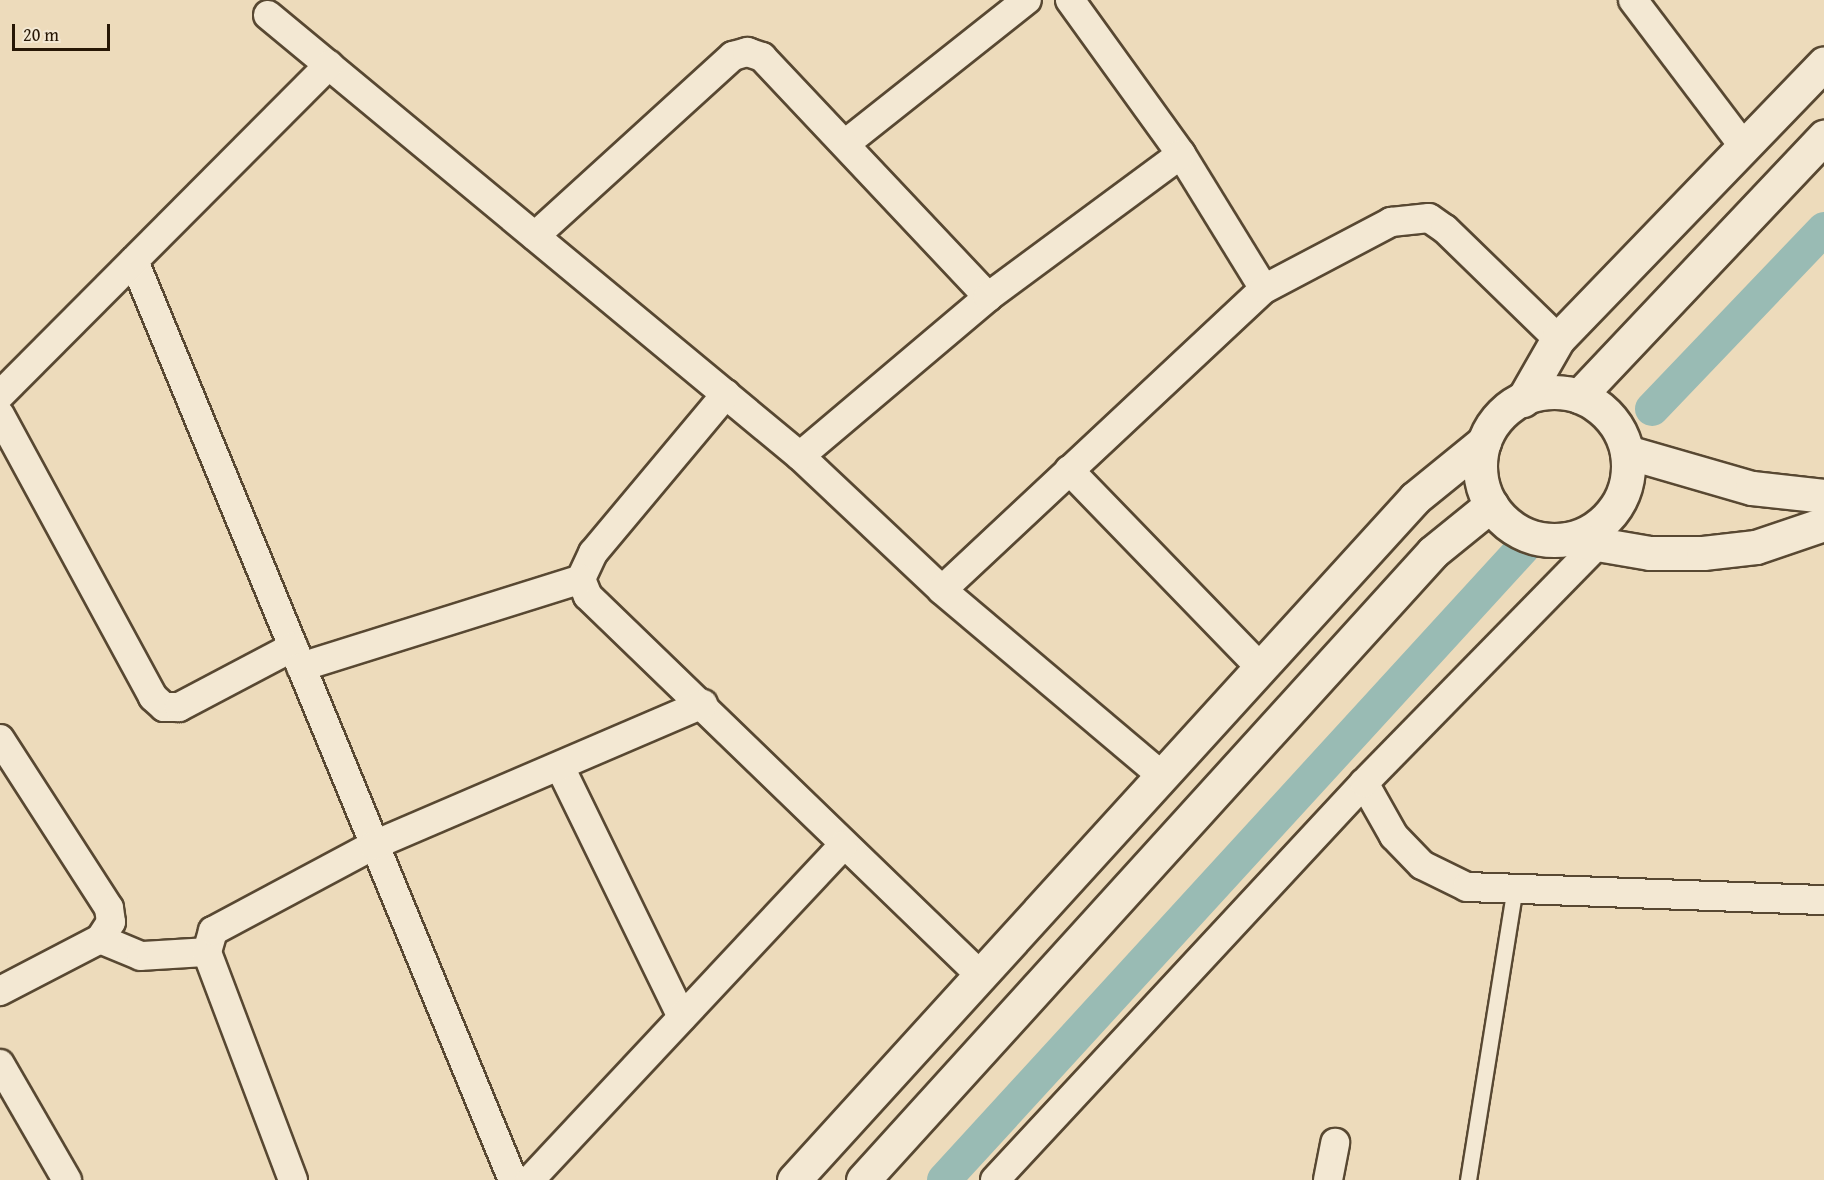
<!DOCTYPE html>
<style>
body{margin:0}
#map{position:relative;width:1824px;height:1180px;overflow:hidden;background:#eddbbb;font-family:"Gentium Book Plus",serif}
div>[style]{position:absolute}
.canal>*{height:34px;margin:-17px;padding:0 17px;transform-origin:17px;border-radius:17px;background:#99bbb4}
.roads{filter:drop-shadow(2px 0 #584832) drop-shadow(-2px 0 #584832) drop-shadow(0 2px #584832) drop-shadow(0 -2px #584832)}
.lane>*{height:15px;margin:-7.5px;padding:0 7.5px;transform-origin:7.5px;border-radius:7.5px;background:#f3e8d3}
.street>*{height:28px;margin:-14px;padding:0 14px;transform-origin:14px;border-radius:14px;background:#f3e8d3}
.secondary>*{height:33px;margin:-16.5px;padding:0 16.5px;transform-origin:16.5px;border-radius:16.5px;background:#f3e8d3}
.secondary>.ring{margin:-16.5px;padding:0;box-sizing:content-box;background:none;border:33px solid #f3e8d3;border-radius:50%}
span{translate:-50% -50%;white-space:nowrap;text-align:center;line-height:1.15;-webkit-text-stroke:4.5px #f3e8d3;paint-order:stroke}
.scale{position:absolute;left:12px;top:24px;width:98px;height:27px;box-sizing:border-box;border:3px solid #271705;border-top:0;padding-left:8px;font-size:18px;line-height:21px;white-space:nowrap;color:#271705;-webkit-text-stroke:4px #f3e8d3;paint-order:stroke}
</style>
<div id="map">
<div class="canal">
<i style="left:1652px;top:409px;width:249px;rotate:-46.3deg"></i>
<i style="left:944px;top:1180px;width:857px;rotate:-47.51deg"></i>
</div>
<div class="roads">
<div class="lane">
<i style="left:1468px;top:1180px;width:296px;rotate:-80.9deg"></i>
</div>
<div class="street">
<i style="left:1070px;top:0;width:190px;rotate:54.2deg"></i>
<i style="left:1181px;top:154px;width:158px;rotate:58.4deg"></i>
<i style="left:1633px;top:0;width:186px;rotate:52.9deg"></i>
<i style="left:268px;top:15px;width:691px;rotate:39.66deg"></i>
<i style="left:800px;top:456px;width:195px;rotate:43.3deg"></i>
<i style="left:942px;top:590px;width:288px;rotate:40.2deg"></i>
<i style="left:845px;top:144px;width:232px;rotate:-38.4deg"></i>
<i style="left:535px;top:236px;width:268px;rotate:-42.3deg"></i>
<i style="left:733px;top:56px;width:15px;rotate:-16deg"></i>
<i style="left:747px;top:52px;width:16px;rotate:18deg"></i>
<i style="left:762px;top:57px;width:330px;rotate:46.7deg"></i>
<i style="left:134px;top:261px;width:994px;rotate:67.59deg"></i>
<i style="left:726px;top:394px;width:207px;rotate:129.9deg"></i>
<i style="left:593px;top:553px;width:29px;rotate:115deg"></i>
<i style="left:581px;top:579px;width:18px;rotate:68deg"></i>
<i style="left:588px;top:596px;width:545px;rotate:44.03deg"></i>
<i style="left:0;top:395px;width:466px;rotate:-45.1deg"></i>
<i style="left:0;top:415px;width:321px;rotate:61.5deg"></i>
<i style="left:153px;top:697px;width:15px;rotate:42deg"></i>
<i style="left:164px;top:707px;width:15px"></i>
<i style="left:179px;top:707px;width:129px;rotate:-27.8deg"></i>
<i style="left:800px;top:456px;width:246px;rotate:-40.2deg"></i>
<i style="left:988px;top:297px;width:240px;rotate:-36.5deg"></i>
<i style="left:1069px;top:470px;width:274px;rotate:45.9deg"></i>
<i style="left:942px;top:590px;width:441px;rotate:-43.1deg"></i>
<i style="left:1264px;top:289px;width:144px;rotate:-27.8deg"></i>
<i style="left:1391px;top:222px;width:38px;rotate:-6deg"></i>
<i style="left:1429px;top:218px;width:19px;rotate:35deg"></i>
<i style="left:1445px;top:229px;width:158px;rotate:44.2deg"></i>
<i style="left:301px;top:667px;width:294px;rotate:-17.4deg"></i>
<i style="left:0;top:739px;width:201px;rotate:57.2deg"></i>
<i style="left:109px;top:908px;width:14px;rotate:82deg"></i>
<i style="left:111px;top:922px;width:20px;rotate:123deg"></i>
<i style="left:100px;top:939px;width:113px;rotate:152.5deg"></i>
<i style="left:561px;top:769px;width:276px;rotate:64deg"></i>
<i style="left:1364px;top:783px;width:61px;rotate:60.5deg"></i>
<i style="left:1394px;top:836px;width:40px;rotate:46deg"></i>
<i style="left:1422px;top:865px;width:50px;rotate:26.1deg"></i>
<i style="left:1467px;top:887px;width:357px;rotate:2.1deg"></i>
<i style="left:100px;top:939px;width:44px;rotate:22.5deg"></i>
<i style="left:141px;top:956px;width:66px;rotate:-3.5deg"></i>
<i style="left:0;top:1064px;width:134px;rotate:60deg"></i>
<i style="left:293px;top:1180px;width:244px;rotate:-110.7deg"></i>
<i style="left:207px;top:952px;width:22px;rotate:-74deg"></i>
<i style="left:213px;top:931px;width:183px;rotate:-28.1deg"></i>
<i style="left:374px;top:845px;width:358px;rotate:-23.2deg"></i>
<i style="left:530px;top:1180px;width:458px;rotate:-46.9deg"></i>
<i style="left:995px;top:1180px;width:542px;rotate:-47.09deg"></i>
<i style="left:1364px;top:783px;width:333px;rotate:-45.6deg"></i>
<i style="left:1328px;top:1180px;width:38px;rotate:-79deg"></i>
</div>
<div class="secondary">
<i class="ring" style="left:1480px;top:392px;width:115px;height:115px"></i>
<i style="left:1579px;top:396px;width:357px;rotate:-46.6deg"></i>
<i style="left:1523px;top:400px;width:70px;rotate:-60.2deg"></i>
<i style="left:1558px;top:339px;width:383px;rotate:-46deg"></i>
<i style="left:1627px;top:452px;width:130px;rotate:16.1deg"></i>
<i style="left:1752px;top:488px;width:72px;rotate:6.3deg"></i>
<i style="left:1568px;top:539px;width:83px;rotate:9.7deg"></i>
<i style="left:1650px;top:553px;width:53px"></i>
<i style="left:1703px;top:553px;width:53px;rotate:-6.5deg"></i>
<i style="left:1756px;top:547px;width:72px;rotate:-18.7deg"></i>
<i style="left:794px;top:1180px;width:922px;rotate:-47.68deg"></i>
<i style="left:1415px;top:498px;width:89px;rotate:-39.1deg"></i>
<i style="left:863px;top:1180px;width:848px;rotate:-47.77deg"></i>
<i style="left:1433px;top:552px;width:75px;rotate:-39deg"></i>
</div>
</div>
<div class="scale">20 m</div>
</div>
